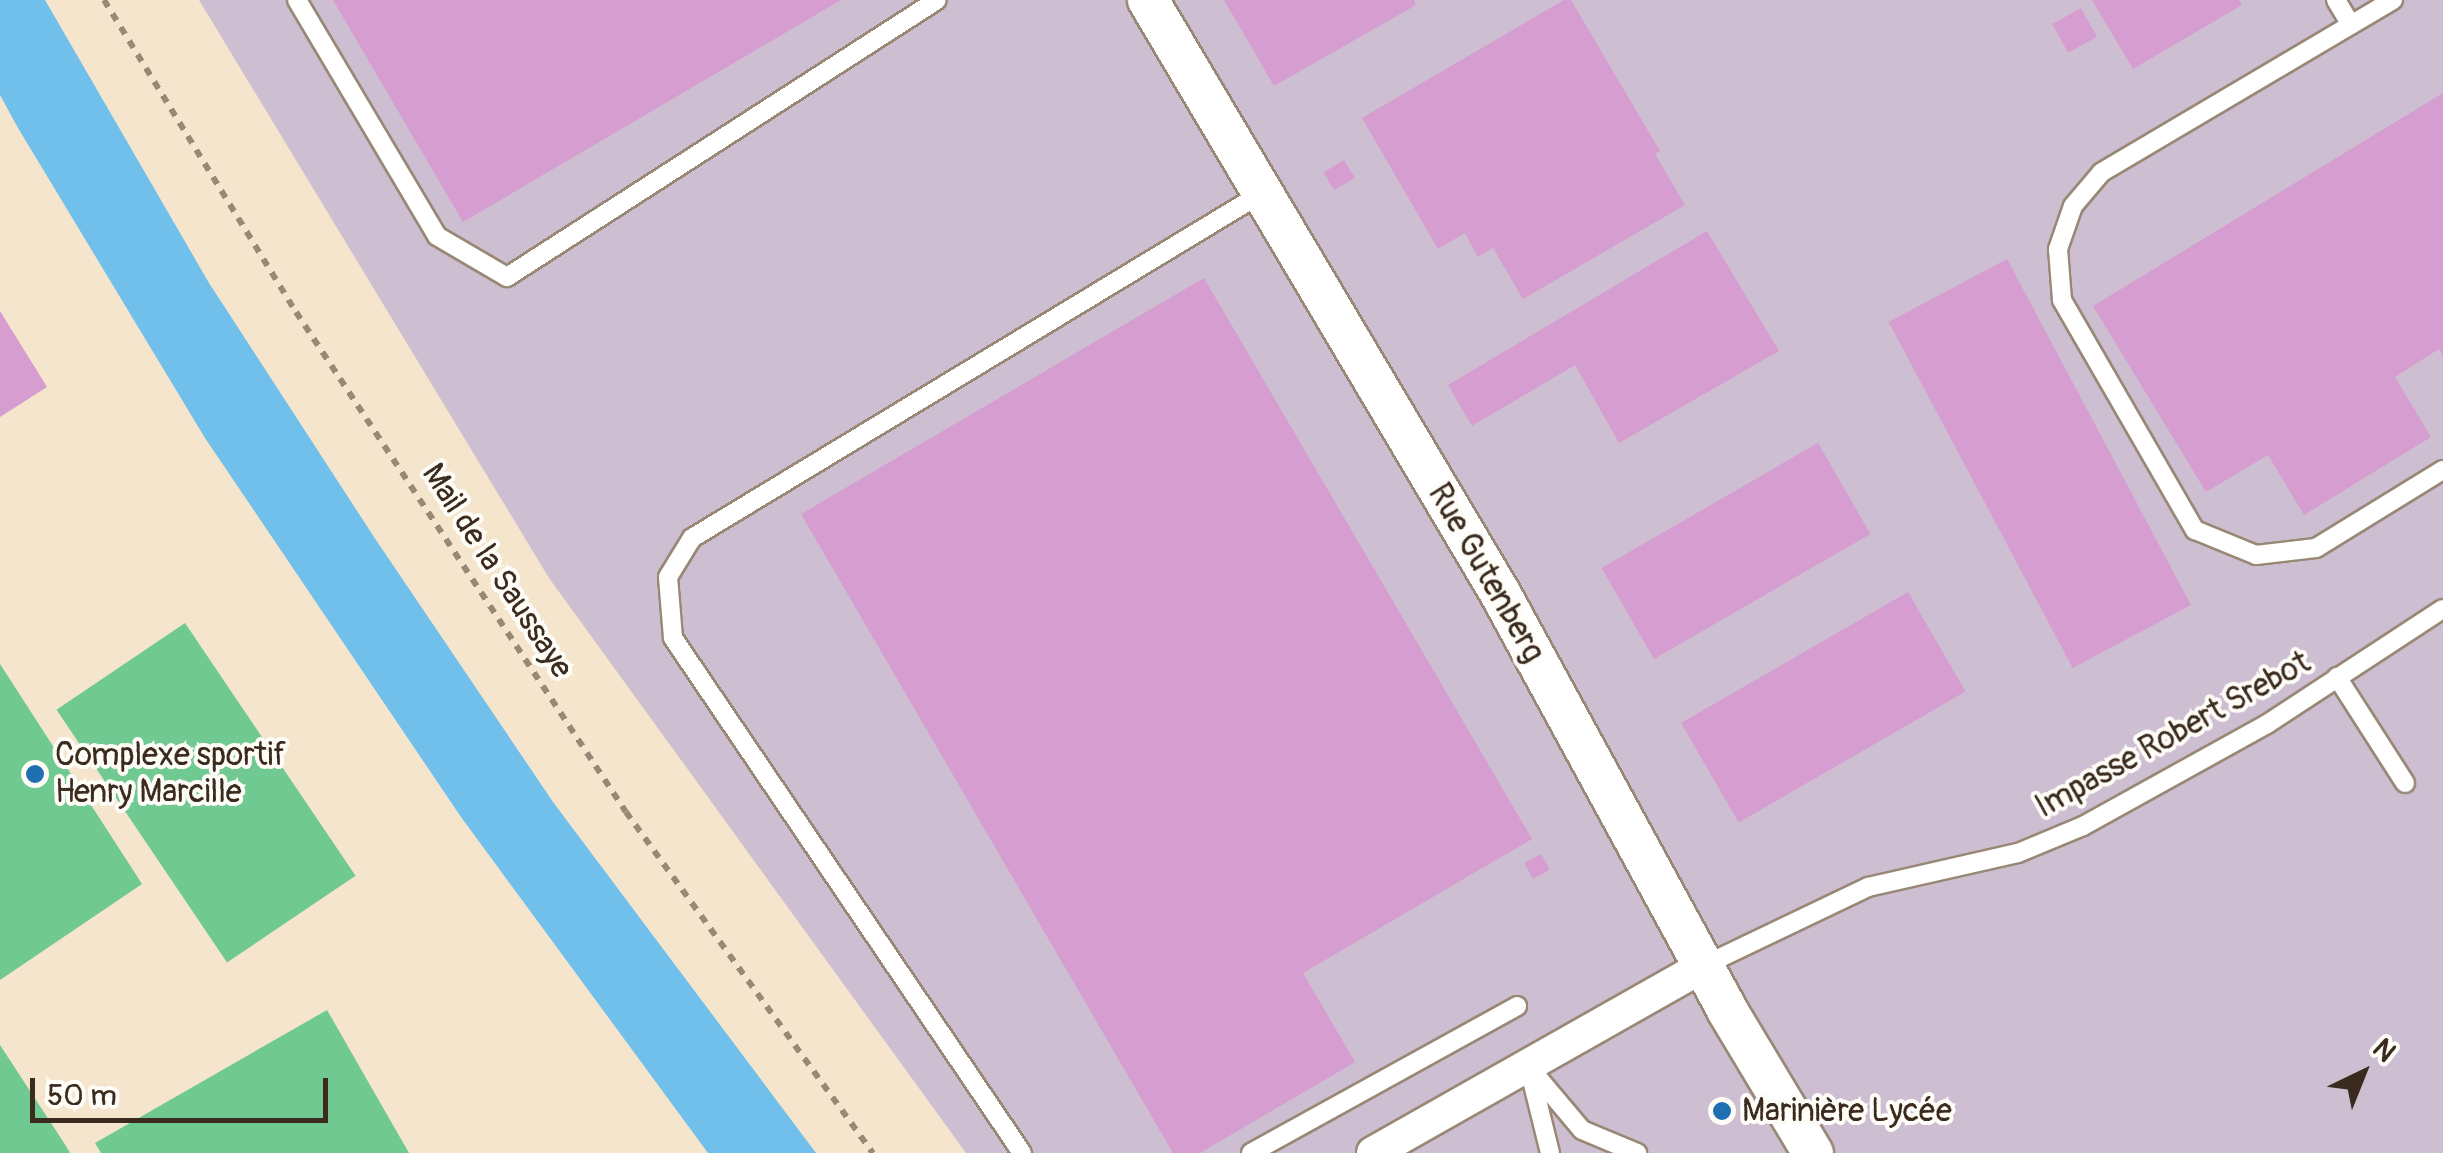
<!DOCTYPE html>
<meta charset="utf-8">
<style>
body{margin:0}
#map{position:relative;width:2443px;height:1153px;overflow:hidden;background:#f4e5cc;font-family:Pangolin,sans-serif}
div>[style]{position:absolute}
.industrial>*{inset:0;background:#cdbed2}
.green>*{inset:0;background:#70c990;transform-origin:0 0}
.water>*{inset:0;background:#71c0ec}
.building>*{inset:0;background:#d69dd1;transform-origin:0 0}
.path>*{height:6px;margin-top:-3px;transform-origin:0;background:repeating-linear-gradient(90deg,#988875 0 8px,transparent 0 16px)}
.roads{filter:drop-shadow(2px 0 #988875) drop-shadow(-2px 0 #988875) drop-shadow(0 2px #988875) drop-shadow(0 -2px #988875)}
.service>*{height:18px;margin:-9px;padding:0 9px;transform-origin:9px;border-radius:9px;background:#fff}
.minor>*{height:32px;margin:-16px;padding:0 16px;transform-origin:16px;border-radius:16px;background:#fff}
.tertiary>*{height:40px;margin:-20px;padding:0 20px;transform-origin:20px;border-radius:20px;background:#fff}
.dots>*{width:28px;height:28px;translate:-50% -50%;box-sizing:border-box;border:5px solid #fdfcf7;border-radius:50%}
span{translate:-50% -50%;white-space:nowrap;text-align:center;line-height:1.15;-webkit-text-stroke:8px #fdfcf7;paint-order:stroke}
.street-label{font-size:32px;color:#3b2a1e}
.poi-label{font-size:32px;color:#3b2a1e}
.left{translate:0 -50%;text-align:left}
.north{position:absolute;left:2313px;top:1023px;width:100px;height:100px;-webkit-text-stroke:8px #fdfcf7;paint-order:stroke;rotate:43deg;font-size:28px;font-weight:700;line-height:40px;text-align:center;color:#3b2a1e}
.north::after{content:'';display:block;margin:auto;width:35px;height:45px;background:#3b2a1e;clip-path:polygon(50% 0,100% 100%,50% 72%,0 100%)}
.scale{position:absolute;left:30px;top:1078px;width:298px;height:45px;box-sizing:border-box;border:5px solid #3b2a1e;border-top:0;padding-left:12px;font-size:30px;line-height:35px;white-space:nowrap;color:#3b2a1e;-webkit-text-stroke:8px #fdfcf7;paint-order:stroke}
</style>
<div id="map">
<div class="industrial">
<i style="clip-path:polygon(199px 0,2443px 0,2443px 1153px,966px 1153px,549px 578px)"></i>
</div>
<div class="green">
<i style="left:185px;top:623px;width:305px;height:155px;rotate:56deg"></i>
<i style="clip-path:polygon(0 664px,142px 884px,0 980px)"></i>
<i style="clip-path:polygon(327px 1010px,409px 1153px,101px 1153px,95px 1143px)"></i>
<i style="clip-path:polygon(0 1045px,66px 1146px,70px 1153px,0 1153px)"></i>
</div>
<div class="water">
<i style="clip-path:polygon(0 0,45px 0,209px 283px,374px 537px,553px 802px,816px 1153px,708px 1153px,461px 817px,205px 438px,18px 128px,0 95px)"></i>
</div>
<div class="building">
<i style="clip-path:polygon(333px 0,841px 0,463px 222px)"></i>
<i style="clip-path:polygon(1224px 0,1414px 0,1416px 5px,1274px 86px)"></i>
<i style="clip-path:polygon(1564px 0,1571px 0,1660px 151px,1655px 154px,1685px 205px,1523px 299px,1493px 248px,1478px 257px,1465px 233px,1438px 249px,1362px 118px)"></i>
<i style="clip-path:polygon(2092px 0,2239px 0,2242px 5px,2133px 69px)"></i>
<i style="left:2081px;top:8px;width:33px;height:33px;rotate:61deg"></i>
<i style="clip-path:polygon(2443px 93px,2443px 356px,2439px 349px,2395px 377px,2431px 437px,2304px 515px,2268px 455px,2206px 492px,2093px 306px)"></i>
<i style="left:1344px;top:160px;width:21px;height:24px;rotate:59deg"></i>
<i style="clip-path:polygon(1707px 231px,1779px 351px,1619px 443px,1575px 365px,1472px 426px,1448px 385px)"></i>
<i style="left:2007px;top:259px;width:392px;height:134px;rotate:62deg"></i>
<i style="clip-path:polygon(1204px 278px,1532px 839px,1303px 973px,1355px 1062px,1200px 1153px,1173px 1153px,801px 514px)"></i>
<i style="clip-path:polygon(0 311px,47px 387px,0 417px)"></i>
<i style="left:1818px;top:443px;width:105px;height:250px;rotate:60deg"></i>
<i style="left:1908px;top:592px;width:115px;height:262px;rotate:60deg"></i>
<i style="left:1541px;top:854px;width:18px;height:19px;rotate:61deg"></i>
</div>
<div class="path">
<i style="left:104px;top:0;width:366px;rotate:58.4deg"></i>
<i style="left:296px;top:312px;width:599px;rotate:56.58deg"></i>
<i style="left:626px;top:812px;width:421px;rotate:54.1deg"></i>
</div>
<div class="roads">
<div class="service">
<i style="left:297px;top:0;width:274px;rotate:59.3deg"></i>
<i style="left:437px;top:236px;width:81px;rotate:30.4deg"></i>
<i style="left:507px;top:277px;width:511px;rotate:-32.79deg"></i>
<i style="left:2336px;top:0;width:29px;rotate:59deg"></i>
<i style="left:2393px;top:0;width:339px;rotate:149.4deg"></i>
<i style="left:2101px;top:173px;width:43px;rotate:130.3deg"></i>
<i style="left:2073px;top:206px;width:46px;rotate:109.2deg"></i>
<i style="left:2058px;top:249px;width:51px;rotate:85.5deg"></i>
<i style="left:2062px;top:300px;width:266px;rotate:60deg"></i>
<i style="left:2195px;top:530px;width:66px;rotate:22.3deg"></i>
<i style="left:2256px;top:555px;width:60px;rotate:-6.7deg"></i>
<i style="left:2316px;top:548px;width:149px;rotate:-31.6deg"></i>
<i style="left:2337px;top:677px;width:126px;rotate:57.3deg"></i>
<i style="left:1703px;top:966px;width:183px;rotate:-25.6deg"></i>
<i style="left:1868px;top:887px;width:154px;rotate:-12.8deg"></i>
<i style="left:2018px;top:853px;width:70px;rotate:-22.6deg"></i>
<i style="left:2083px;top:826px;width:210px;rotate:-29deg"></i>
<i style="left:2267px;top:724px;width:210px;rotate:-33.2deg"></i>
<i style="left:1529px;top:1067px;width:82px;rotate:49.9deg"></i>
<i style="left:1582px;top:1130px;width:60px;rotate:22.7deg"></i>
<i style="left:1530px;top:1072px;width:83px;rotate:76.1deg"></i>
<i style="left:1022px;top:1153px;width:622px;rotate:-124.12deg"></i>
<i style="left:673px;top:638px;width:61px;rotate:-94.7deg"></i>
<i style="left:668px;top:577px;width:46px;rotate:-58.4deg"></i>
<i style="left:692px;top:538px;width:666px;rotate:-31.18deg"></i>
<i style="left:1251px;top:1153px;width:304px;rotate:-28.9deg"></i>
</div>
<div class="minor">
<i style="left:1373px;top:1153px;width:379px;rotate:-29.5deg"></i>
</div>
<div class="tertiary">
<i style="left:1148px;top:0;width:690px;rotate:59.31deg"></i>
<i style="left:1500px;top:593px;width:475px;rotate:61.4deg"></i>
<i style="left:1727px;top:1010px;width:167px;rotate:59deg"></i>
</div>
</div>
<div class="dots">
<i style="left:35px;top:774px;background:#1f6fb2"></i>
<i style="left:1722px;top:1111px;background:#1f6fb2"></i>
</div>
<div class="street-label">
<span style="left:497px;top:571px;rotate:57deg">Mail de la Saussaye</span>
<span style="left:1486px;top:573px;rotate:60deg">Rue Gutenberg</span>
<span style="left:2173px;top:735px;rotate:-29deg">Impasse Robert Srebot</span>
</div>
<div class="poi-label">
<span class="left" style="left:55px;top:774px">Complexe sportif<br>Henry Marcille</span>
<span class="left" style="left:1742px;top:1111px">Marinière Lycée</span>
</div>
<div class="north">N</div>
<div class="scale">50 m</div>
</div>
